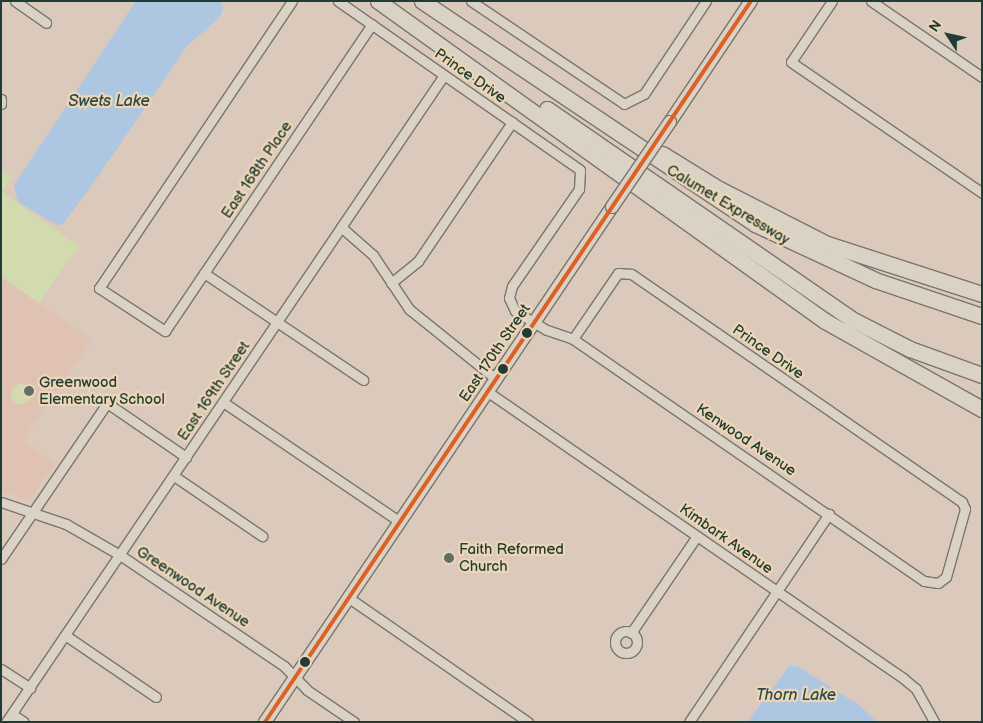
<!DOCTYPE html>
<style>
body{margin:0}
#map{position:relative;width:983px;height:723px;overflow:hidden;background:#dbc9bc;font-family:"Balsamiq Sans",sans-serif}
div>[style]{position:absolute}
.built>*{inset:0;background:#e0c2b2}
.green>*{inset:0;background:#d2dbae}
.round{border-radius:50%}
.water>*{inset:0;background:#adc6e2}
.roads{filter:drop-shadow(1px 0 #79766f) drop-shadow(-1px 0 #79766f) drop-shadow(0 1px #79766f) drop-shadow(0 -1px #79766f)}
.street>*{height:9px;margin:-4.5px;padding:0 4.5px;transform-origin:4.5px;border-radius:4.5px;background:#dbd2c6}
.street>.ring{margin:-4.5px;padding:0;box-sizing:content-box;background:none;border:9px solid #dbd2c6;border-radius:50%}
.secondary>*{height:12px;margin:-6px;padding:0 6px;transform-origin:6px;border-radius:6px;background:#dbd2c6}
.highway>*{height:15px;margin:-7.5px;padding:0 7.5px;transform-origin:7.5px;border-radius:7.5px;background:#dbd2c6}
.bridges{filter:drop-shadow(1px 0 #79766f) drop-shadow(-1px 0 #79766f) drop-shadow(0 1px #79766f) drop-shadow(0 -1px #79766f)}
.secondary-bridge>*{height:12px;margin:-6px;padding:0 6px;transform-origin:6px;border-radius:6px;background:#dbd2c6}
.bus-1>*{height:4px;margin:-2px;padding:0 2px;transform-origin:2px;border-radius:2px;background:#dd6124}
.dots>*{width:14px;height:14px;translate:-50% -50%;box-sizing:border-box;border:2px solid #edd6b6;border-radius:50%}
span{translate:-50% -50%;white-space:nowrap;text-align:center;line-height:1.15;-webkit-text-stroke:4.5px #edd6b6;paint-order:stroke}
.street-label{font-size:15px;color:#1f3d34}
.poi-label{font-size:15px;color:#1f3d34}
.left{translate:0 -50%;text-align:left}
.water-label{font-size:16px;color:#2b4b47;font-style:italic}
.frame{position:absolute;inset:0;border:2px solid #1f3d34;pointer-events:none}
.north{position:absolute;left:923px;top:10px;width:50px;height:50px;-webkit-text-stroke:4px #edd6b6;paint-order:stroke;rotate:305deg;font-size:14px;font-weight:700;line-height:20px;text-align:center;color:#1f3d34}
.north::after{content:'';display:block;margin:auto;width:18px;height:22px;background:#1f3d34;clip-path:polygon(50% 0,100% 100%,50% 72%,0 100%)}
</style>
<div id="map">
<div class="built">
<i style="clip-path:polygon(1px 277px,92px 340px,22px 441px,55px 463px,29px 500px,1px 491px)"></i>
</div>
<div class="green">
<i style="clip-path:polygon(1px 170px,12px 177px,2px 192px,79px 246px,39px 303px,1px 277px)"></i>
<i class="round" style="left:11px;top:384px;width:20px;height:20px"></i>
</div>
<div class="water">
<i style="clip-path:polygon(136px 1px,221px 1px,223px 8px,220px 17px,187px 46px,101px 172px,63px 224px,57px 225px,18px 202px,14px 185px)"></i>
<i style="clip-path:polygon(789px 666px,797px 666px,859px 705px,877px 722px,747px 722px)"></i>
</div>
<div class="roads">
<div class="street">
<i style="left:15px;top:1px;width:38px;rotate:35deg"></i>
<i style="left:292px;top:1px;width:346px;rotate:123.9deg"></i>
<i style="left:99px;top:288px;width:79px;rotate:33.1deg"></i>
<i style="left:165px;top:331px;width:370px;rotate:-56deg"></i>
<i style="left:338px;top:1px;width:295px;rotate:34.9deg"></i>
<i style="left:580px;top:170px;width:19px;rotate:93deg"></i>
<i style="left:579px;top:189px;width:118px;rotate:124.6deg"></i>
<i style="left:512px;top:286px;width:12px;rotate:104deg"></i>
<i style="left:509px;top:298px;width:14px;rotate:65deg"></i>
<i style="left:515px;top:311px;width:37px;rotate:31deg"></i>
<i style="left:547px;top:330px;width:28px;rotate:19deg"></i>
<i style="left:573px;top:339px;width:426px;rotate:34.6deg"></i>
<i style="left:924px;top:581px;width:14px;rotate:8deg"></i>
<i style="left:938px;top:583px;width:10px;rotate:-37deg"></i>
<i style="left:946px;top:577px;width:71px;rotate:-74.4deg"></i>
<i style="left:965px;top:509px;width:8px;rotate:-113deg"></i>
<i style="left:962px;top:502px;width:402px;rotate:-145.4deg"></i>
<i style="left:631px;top:274px;width:13px;rotate:-176deg"></i>
<i style="left:618px;top:273px;width:80px;rotate:124.3deg"></i>
<i style="left:471px;top:1px;width:184px;rotate:33.9deg"></i>
<i style="left:624px;top:104px;width:22px;rotate:-27deg"></i>
<i style="left:644px;top:94px;width:112px;rotate:-56.3deg"></i>
<i style="left:832px;top:1px;width:73px;rotate:123.9deg"></i>
<i style="left:791px;top:62px;width:232px;rotate:34.4deg"></i>
<i style="left:871px;top:1px;width:135px;rotate:34.4deg"></i>
<i style="left:1px;top:99px;width:5px;rotate:90deg"></i>
<i style="left:341px;top:227px;width:43px;rotate:41.2deg"></i>
<i style="left:373px;top:255px;width:65px;rotate:56.3deg"></i>
<i style="left:409px;top:309px;width:112px;rotate:38.8deg"></i>
<i style="left:204px;top:273px;width:192px;rotate:33.9deg"></i>
<i style="left:391px;top:283px;width:35px;rotate:-39deg"></i>
<i style="left:418px;top:261px;width:168px;rotate:-55.9deg"></i>
<i style="left:488px;top:392px;width:504px;rotate:34.57deg"></i>
<i style="left:903px;top:678px;width:17px;rotate:40deg"></i>
<i style="left:916px;top:689px;width:38px;rotate:61deg"></i>
<i style="left:223px;top:402px;width:214px;rotate:34.1deg"></i>
<i style="left:174px;top:476px;width:107px;rotate:34.3deg"></i>
<i style="left:1px;top:502px;width:69px;rotate:18.7deg"></i>
<i style="left:66px;top:524px;width:62px;rotate:29.9deg"></i>
<i style="left:120px;top:555px;width:198px;rotate:34.1deg"></i>
<i style="left:284px;top:666px;width:33px;rotate:46deg"></i>
<i style="left:307px;top:690px;width:57px;rotate:34.2deg"></i>
<i style="left:1px;top:559px;width:189px;rotate:-55.8deg"></i>
<i style="left:107px;top:403px;width:96px;rotate:34.4deg"></i>
<i style="left:349px;top:598px;width:218px;rotate:34.7deg"></i>
<i class="ring" style="left:615px;top:631px;width:13px;height:13px"></i>
<i style="left:631px;top:633px;width:117px;rotate:-55.8deg"></i>
<i style="left:65px;top:635px;width:110px;rotate:34.3deg"></i>
<i style="left:1px;top:669px;width:35px;rotate:33deg"></i>
<i style="left:12px;top:714px;width:14px;rotate:34deg"></i>
<i style="left:6px;top:722px;width:781px;rotate:-55.9deg"></i>
<i style="left:689px;top:722px;width:251px;rotate:-56.1deg"></i>
</div>
<div class="secondary">
<i style="left:670px;top:122px;width:146px;rotate:-56.2deg"></i>
<i style="left:265px;top:722px;width:621px;rotate:-56.03deg"></i>
</div>
<div class="highway">
<i style="left:378px;top:1px;width:550px;rotate:35.6deg"></i>
<i style="left:825px;top:321px;width:180px;rotate:29.3deg"></i>
<i style="left:422px;top:1px;width:401px;rotate:33.8deg"></i>
<i style="left:755px;top:224px;width:132px;rotate:25deg"></i>
<i style="left:875px;top:280px;width:113px;rotate:18.6deg"></i>
<i style="left:547px;top:109px;width:369px;rotate:34.6deg"></i>
<i style="left:851px;top:319px;width:66px;rotate:27deg"></i>
<i style="left:910px;top:349px;width:77px;rotate:19.9deg"></i>
<i style="left:662px;top:154px;width:67px;rotate:31.6deg"></i>
<i style="left:719px;top:189px;width:121px;rotate:27deg"></i>
<i style="left:827px;top:244px;width:163px;rotate:17.9deg"></i>
</div>
</div>
<div class="bridges">
<div class="secondary-bridge">
<i style="left:612px;top:207px;width:103px;rotate:-55.7deg"></i>
</div>
</div>
<div class="bus-1">
<i style="left:265px;top:722px;width:870px;rotate:-56.02deg"></i>
</div>
<div class="dots">
<i style="left:527px;top:333px;background:#1f3d34"></i>
<i style="left:503px;top:369px;background:#1f3d34"></i>
<i style="left:29px;top:391px;background:#616e64"></i>
<i style="left:449px;top:558px;background:#616e64"></i>
<i style="left:305px;top:662px;background:#1f3d34"></i>
</div>
<div class="street-label">
<span style="left:470px;top:76px;rotate:35deg">Prince Drive</span>
<span style="left:257px;top:170px;rotate:-56deg">East 168th Place</span>
<span style="left:728px;top:205px;rotate:31deg">Calumet Expressway</span>
<span style="left:768px;top:352px;rotate:35deg">Prince Drive</span>
<span style="left:495px;top:353px;rotate:-56deg">East 170th Street</span>
<span style="left:214px;top:391px;rotate:-56deg">East 169th Street</span>
<span style="left:746px;top:440px;rotate:34deg">Kenwood Avenue</span>
<span style="left:726px;top:539px;rotate:35deg">Kimbark Avenue</span>
<span style="left:193px;top:587px;rotate:34deg">Greenwood Avenue</span>
</div>
<div class="poi-label">
<span class="left" style="left:39px;top:391px">Greenwood<br>Elementary School</span>
<span class="left" style="left:459px;top:558px">Faith Reformed<br>Church</span>
</div>
<div class="water-label">
<span style="left:109px;top:102px">Swets Lake</span>
<span style="left:796px;top:696px">Thorn Lake</span>
</div>
<div class="frame"></div>
<div class="north">N</div>
</div>
